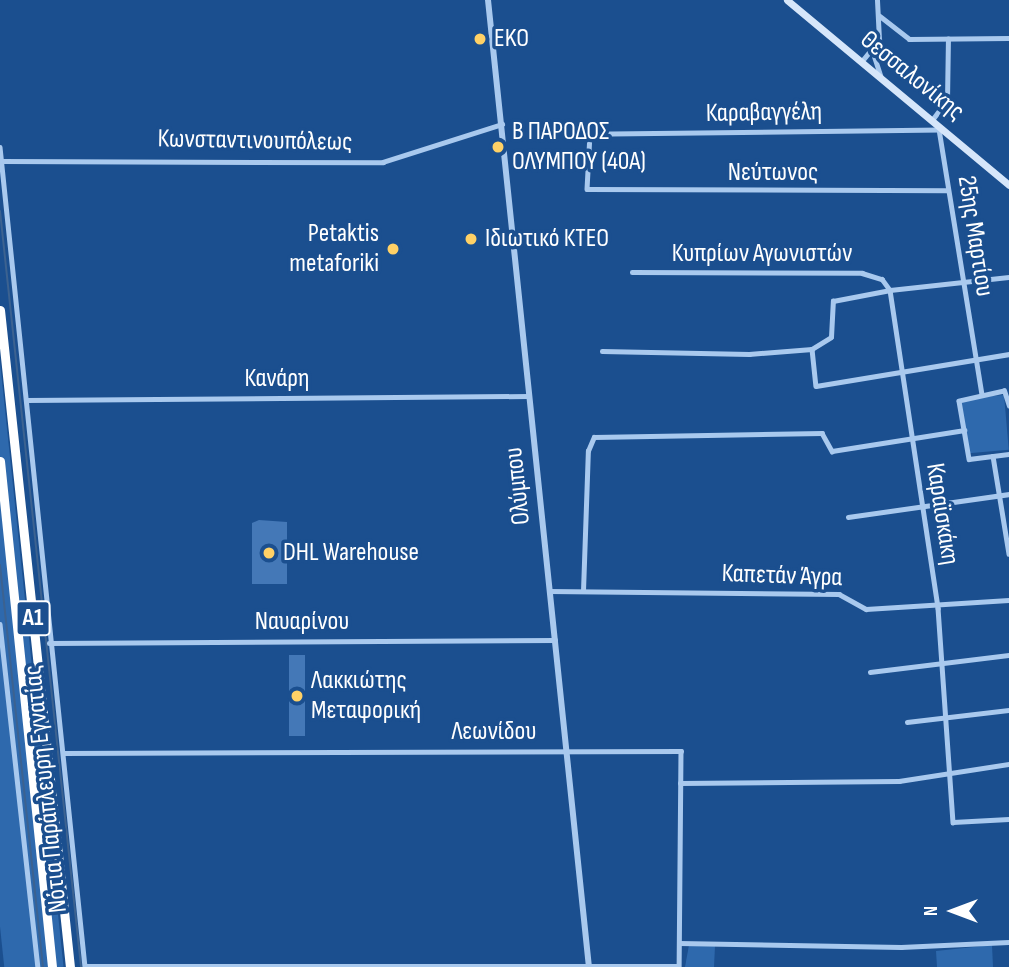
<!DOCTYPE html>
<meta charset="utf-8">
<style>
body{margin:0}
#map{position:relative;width:1009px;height:967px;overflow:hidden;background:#1b4f8f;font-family:"Sofia Sans Condensed",sans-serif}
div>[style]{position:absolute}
.green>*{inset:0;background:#2e69ad;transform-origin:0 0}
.stream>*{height:2px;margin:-1px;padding:0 1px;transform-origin:1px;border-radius:1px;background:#3c6290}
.building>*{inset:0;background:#4478b7;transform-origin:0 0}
.minor>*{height:4.5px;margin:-2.25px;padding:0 2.25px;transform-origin:2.25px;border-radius:2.25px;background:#a9c9ee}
.tertiary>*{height:6px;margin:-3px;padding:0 3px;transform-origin:3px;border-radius:3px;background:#a9c9ee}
.secondary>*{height:7px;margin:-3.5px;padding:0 3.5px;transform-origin:3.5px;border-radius:3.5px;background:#d6e6fa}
.motorway>*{height:9px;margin:-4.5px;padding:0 4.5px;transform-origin:4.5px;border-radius:4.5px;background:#fff}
.dots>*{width:19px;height:19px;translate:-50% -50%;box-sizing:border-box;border:4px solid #1b4f8f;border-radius:50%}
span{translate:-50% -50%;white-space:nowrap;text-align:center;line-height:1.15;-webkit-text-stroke:7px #1b4f8f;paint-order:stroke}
.shield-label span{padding:2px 5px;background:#1b4f8f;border:2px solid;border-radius:5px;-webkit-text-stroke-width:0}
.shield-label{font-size:24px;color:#fff;font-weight:700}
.poi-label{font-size:26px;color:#fff}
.left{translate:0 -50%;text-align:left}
.right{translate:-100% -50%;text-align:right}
.street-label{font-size:26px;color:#fff}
.north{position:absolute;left:918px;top:876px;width:70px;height:70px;-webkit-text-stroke:5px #1b4f8f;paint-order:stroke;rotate:270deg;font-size:19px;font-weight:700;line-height:28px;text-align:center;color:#fff}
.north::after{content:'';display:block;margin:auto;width:24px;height:32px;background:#fff;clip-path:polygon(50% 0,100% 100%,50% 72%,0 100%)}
</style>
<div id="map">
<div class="green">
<i style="left:0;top:362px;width:608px;height:59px;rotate:84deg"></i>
<i style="left:1004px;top:395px;width:55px;height:43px;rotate:85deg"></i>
<i style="clip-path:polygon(689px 945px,715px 946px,714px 967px,685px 967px)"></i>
<i style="clip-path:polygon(992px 945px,993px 967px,937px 967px,936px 951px)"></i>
</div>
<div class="stream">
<i style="left:0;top:211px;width:760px;rotate:83.88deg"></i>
<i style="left:0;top:565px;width:404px;rotate:83.9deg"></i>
</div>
<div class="building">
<i style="clip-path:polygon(259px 520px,287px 522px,287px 584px,252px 584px,252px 523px)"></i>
<i style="left:289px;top:655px;width:16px;height:81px"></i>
</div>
<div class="minor">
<i style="left:880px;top:16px;width:37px;rotate:38deg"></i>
<i style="left:909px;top:39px;width:100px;rotate:-0.6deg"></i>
<i style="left:873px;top:52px;width:25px;rotate:72deg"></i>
<i style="left:862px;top:61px;width:27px;rotate:-51deg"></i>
<i style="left:879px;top:40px;width:40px;rotate:-92.9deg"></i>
<i style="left:932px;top:120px;width:25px;rotate:-53deg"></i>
<i style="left:947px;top:100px;width:61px;rotate:-89.1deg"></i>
<i style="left:939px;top:129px;width:268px;rotate:80.8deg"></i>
<i style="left:941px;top:130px;width:351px;rotate:179.3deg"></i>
<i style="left:590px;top:134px;width:55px;rotate:93.1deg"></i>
<i style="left:587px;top:189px;width:360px;rotate:0.2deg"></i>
<i style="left:0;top:147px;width:824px;rotate:84.08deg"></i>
<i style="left:2px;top:161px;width:381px;rotate:0.2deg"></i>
<i style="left:383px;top:162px;width:125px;rotate:-17.7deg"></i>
<i style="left:632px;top:272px;width:230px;rotate:0.2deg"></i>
<i style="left:862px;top:273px;width:21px;rotate:17deg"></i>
<i style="left:882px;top:279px;width:14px;rotate:54deg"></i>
<i style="left:890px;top:290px;width:120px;rotate:-6.2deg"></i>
<i style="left:812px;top:349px;width:37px;rotate:84deg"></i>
<i style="left:816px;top:386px;width:196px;rotate:-9.4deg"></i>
<i style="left:602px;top:351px;width:147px;rotate:1.2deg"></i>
<i style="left:749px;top:354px;width:63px;rotate:-4.5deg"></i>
<i style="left:812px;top:349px;width:22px;rotate:-32deg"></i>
<i style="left:831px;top:337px;width:36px;rotate:-87deg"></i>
<i style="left:833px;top:301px;width:58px;rotate:-10.9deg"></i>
<i style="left:890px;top:290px;width:322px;rotate:81.4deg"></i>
<i style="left:938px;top:608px;width:215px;rotate:86deg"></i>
<i style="left:953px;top:822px;width:56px;rotate:-3.1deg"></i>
<i style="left:26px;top:400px;width:502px;rotate:-0.46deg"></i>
<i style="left:1009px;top:406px;width:16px;rotate:-108deg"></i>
<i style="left:1004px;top:391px;width:46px;rotate:167.5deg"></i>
<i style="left:959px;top:401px;width:59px;rotate:80.2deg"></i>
<i style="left:969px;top:459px;width:40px;rotate:-7.1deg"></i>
<i style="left:993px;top:456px;width:99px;rotate:80.7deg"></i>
<i style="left:848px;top:517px;width:163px;rotate:-8.1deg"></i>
<i style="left:549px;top:591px;width:290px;rotate:0.6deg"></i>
<i style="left:839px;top:594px;width:31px;rotate:29deg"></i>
<i style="left:866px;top:609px;width:143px;rotate:-3.6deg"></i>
<i style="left:583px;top:591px;width:140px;rotate:-88deg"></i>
<i style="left:588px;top:451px;width:15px;rotate:-67deg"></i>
<i style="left:594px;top:437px;width:228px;rotate:-1deg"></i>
<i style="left:822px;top:433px;width:21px;rotate:61deg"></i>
<i style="left:832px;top:451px;width:134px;rotate:-9deg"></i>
<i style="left:0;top:624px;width:345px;rotate:83.7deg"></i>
<i style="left:49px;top:643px;width:506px;rotate:-0.34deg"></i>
<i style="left:870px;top:672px;width:140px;rotate:-7deg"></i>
<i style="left:907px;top:722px;width:103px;rotate:-6.7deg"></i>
<i style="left:63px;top:753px;width:618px;rotate:-0.19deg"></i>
<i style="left:681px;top:751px;width:216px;rotate:90.5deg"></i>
<i style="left:680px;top:783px;width:219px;rotate:-0.5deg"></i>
<i style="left:899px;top:781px;width:111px;rotate:-8.8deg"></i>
<i style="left:679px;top:943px;width:222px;rotate:1deg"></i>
<i style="left:901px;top:947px;width:108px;rotate:-2.7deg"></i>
<i style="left:85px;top:966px;width:594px"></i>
</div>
<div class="tertiary">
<i style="left:488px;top:0;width:972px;rotate:84.04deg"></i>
</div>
<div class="secondary">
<i style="left:787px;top:0;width:289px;rotate:39.8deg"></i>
</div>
<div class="motorway">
<i style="left:0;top:310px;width:661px;rotate:83.92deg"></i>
<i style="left:0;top:461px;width:509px;rotate:84.13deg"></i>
</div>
<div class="dots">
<i style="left:480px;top:39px;background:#ffd166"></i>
<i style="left:498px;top:147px;background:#ffd166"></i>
<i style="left:471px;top:239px;background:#ffd166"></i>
<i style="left:393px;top:249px;background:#ffd166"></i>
<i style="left:269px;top:553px;background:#ffd166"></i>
<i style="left:297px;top:696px;background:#ffd166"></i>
</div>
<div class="shield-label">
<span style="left:33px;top:618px">Α1</span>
</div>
<div class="poi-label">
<span class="left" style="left:494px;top:39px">EKO</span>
<span class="left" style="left:512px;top:147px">Β ΠΑΡΟΔΟΣ<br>ΟΛΥΜΠΟΥ (40Α)</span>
<span class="right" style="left:379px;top:249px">Petaktis<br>metaforiki</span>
<span class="left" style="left:485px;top:239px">Ιδιωτικό ΚΤΕΟ</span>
<span class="left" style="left:283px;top:553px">DHL Warehouse</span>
<span class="left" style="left:311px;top:696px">Λακκιώτης<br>Μεταφορική</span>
</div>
<div class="street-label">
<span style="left:912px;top:76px;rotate:39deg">Θεσσαλονίκης</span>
<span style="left:764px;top:113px;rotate:-1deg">Καραβαγγέλη</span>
<span style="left:255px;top:141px;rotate:1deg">Κωνσταντινουπόλεως</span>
<span style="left:773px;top:173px">Νεύτωνος</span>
<span style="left:975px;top:236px;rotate:81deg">25ης Μαρτίου</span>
<span style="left:762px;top:254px">Κυπρίων Αγωνιστών</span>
<span style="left:277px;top:379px">Κανάρη</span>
<span style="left:518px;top:486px;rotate:-96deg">Ολύμπου</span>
<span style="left:942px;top:514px;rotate:81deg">Καραϊσκάκη</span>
<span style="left:782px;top:576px;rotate:2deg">Καπετάν Άγρα</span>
<span style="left:302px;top:622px">Ναυαρίνου</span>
<span style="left:494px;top:732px">Λεωνίδου</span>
<span style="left:46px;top:789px;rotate:-96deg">Νότια Παράπλευρη Εγνατίας</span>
</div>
<div class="north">N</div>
</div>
